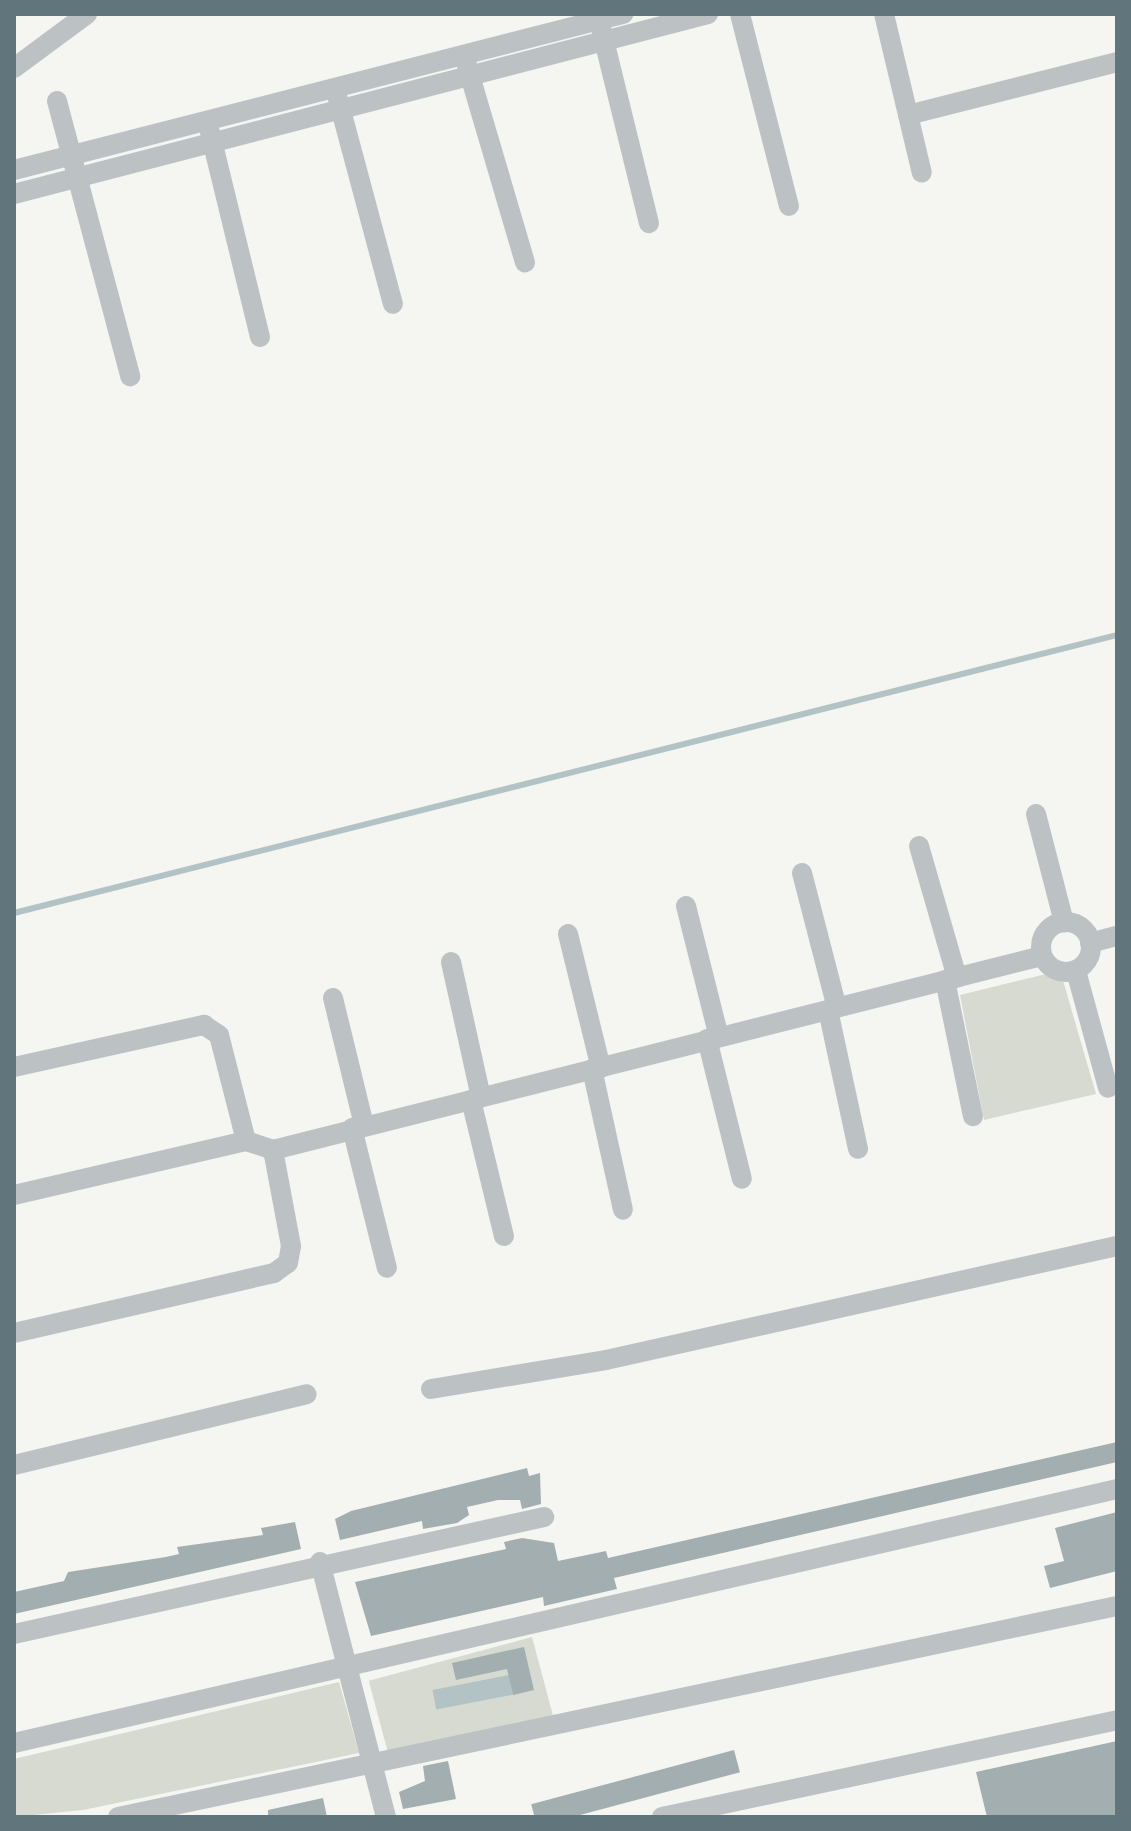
<!DOCTYPE html>
<style>
body{margin:0}
#map{position:relative;width:1131px;height:1831px;overflow:hidden;background:#f5f5f2;font-family:Manrope,sans-serif}
div>[style]{position:absolute}
.green>*{inset:0;background:#d6dad1;transform-origin:0 0}
.water>*{inset:0;background:#b3c3c5;transform-origin:0 0}
.stream>*{height:6px;margin:-3px;padding:0 3px;transform-origin:3px;border-radius:3px;background:#b3c3c5}
.building>*{inset:0;background:#a3aeb1;transform-origin:0 0}
.street>*{height:20px;margin:-10px;padding:0 10px;transform-origin:10px;border-radius:10px;background:#bcc2c4}
.street>.ring{margin:-10px;padding:0;box-sizing:content-box;background:none;border:20px solid #bcc2c4;border-radius:50%}
span{translate:-50% -50%;white-space:nowrap;text-align:center;line-height:1.15;-webkit-text-stroke:8px #fff;paint-order:stroke}
.frame{position:absolute;inset:0;border:16px solid #61767c;pointer-events:none}
</style>
<div id="map">
<div class="green">
<i style="clip-path:polygon(1046px 974px,1062px 977px,1096px 1094px,984px 1120px,960px 995px)"></i>
<i style="left:532px;top:1637px;width:83px;height:169px;rotate:75deg"></i>
<i style="clip-path:polygon(339px 1682px,359px 1753px,83px 1810px,14px 1817px,14px 1759px)"></i>
</div>
<div class="water">
<i style="left:509px;top:1675px;width:20px;height:78px;rotate:79deg"></i>
</div>
<div class="stream">
<i style="left:14px;top:913px;width:1137px;rotate:-14.15deg"></i>
</div>
<div class="building">
<i style="clip-path:polygon(1117px 1442px,1117px 1462px,614px 1578px,617px 1589px,544px 1606px,543px 1597px,371px 1636px,355px 1582px,506px 1549px,504px 1542px,522px 1538px,554px 1543px,558px 1561px,606px 1551px,608px 1558px)"></i>
<i style="clip-path:polygon(527px 1468px,529px 1476px,540px 1473px,541px 1504px,522px 1509px,520px 1500px,498px 1500px,467px 1507px,469px 1515px,457px 1523px,423px 1529px,422px 1521px,340px 1540px,335px 1519px,351px 1511px)"></i>
<i style="clip-path:polygon(1117px 1512px,1117px 1571px,1050px 1588px,1044px 1566px,1064px 1561px,1055px 1528px)"></i>
<i style="clip-path:polygon(295px 1522px,301px 1549px,14px 1614px,14px 1592px,64px 1581px,68px 1572px,166px 1557px,179px 1554px,177px 1547px,263px 1535px,261px 1528px)"></i>
<i style="clip-path:polygon(524px 1647px,534px 1690px,513px 1695px,507px 1669px,456px 1680px,452px 1663px)"></i>
<i style="clip-path:polygon(1117px 1741px,1117px 1817px,987px 1817px,976px 1772px)"></i>
<i style="left:734px;top:1750px;width:23px;height:210px;rotate:75deg"></i>
<i style="clip-path:polygon(448px 1761px,456px 1799px,403px 1809px,399px 1792px,425px 1781px,423px 1766px)"></i>
<i style="clip-path:polygon(323px 1798px,327px 1817px,268px 1817px,268px 1810px)"></i>
</div>
<div class="street">
<i style="left:740px;top:14px;width:198px;rotate:75.7deg"></i>
<i style="left:884px;top:14px;width:163px;rotate:76.6deg"></i>
<i style="left:601px;top:28px;width:201px;rotate:76.2deg"></i>
<i style="left:466px;top:62px;width:209px;rotate:73.6deg"></i>
<i style="left:14px;top:68px;width:91px;rotate:-36.5deg"></i>
<i style="left:338px;top:99px;width:212px;rotate:75deg"></i>
<i style="left:57px;top:101px;width:285px;rotate:75.1deg"></i>
<i style="left:908px;top:115px;width:216px;rotate:-14.2deg"></i>
<i style="left:210px;top:132px;width:211px;rotate:76.3deg"></i>
<i style="left:14px;top:170px;width:629px;rotate:-14.37deg"></i>
<i style="left:14px;top:194px;width:717px;rotate:-14.54deg"></i>
<i style="left:1036px;top:814px;width:112px;rotate:75.5deg"></i>
<i style="left:919px;top:846px;width:137px;rotate:73.9deg"></i>
<i style="left:802px;top:873px;width:139px;rotate:75.5deg"></i>
<i style="left:686px;top:906px;width:135px;rotate:75.9deg"></i>
<i class="ring" style="left:1041px;top:922px;width:30px;height:30px"></i>
<i style="left:568px;top:934px;width:138px;rotate:76.2deg"></i>
<i style="left:1090px;top:943px;width:28px;rotate:-15deg"></i>
<i style="left:451px;top:962px;width:138px;rotate:77.5deg"></i>
<i style="left:1076px;top:971px;width:121px;rotate:74.7deg"></i>
<i style="left:945px;top:980px;width:139px;rotate:78.4deg"></i>
<i style="left:333px;top:998px;width:131px;rotate:76.3deg"></i>
<i style="left:828px;top:1010px;width:142px;rotate:77.8deg"></i>
<i style="left:707px;top:1039px;width:144px;rotate:76deg"></i>
<i style="left:14px;top:1067px;width:195px;rotate:-12.5deg"></i>
<i style="left:204px;top:1025px;width:18px;rotate:34deg"></i>
<i style="left:219px;top:1035px;width:109px;rotate:75.7deg"></i>
<i style="left:592px;top:1069px;width:144px;rotate:77.6deg"></i>
<i style="left:471px;top:1100px;width:140px;rotate:76.4deg"></i>
<i style="left:352px;top:1128px;width:144px;rotate:76deg"></i>
<i style="left:14px;top:1195px;width:238px;rotate:-13.1deg"></i>
<i style="left:246px;top:1141px;width:28px;rotate:18deg"></i>
<i style="left:273px;top:1150px;width:793px;rotate:-14.16deg"></i>
<i style="left:14px;top:1333px;width:267px;rotate:-13deg"></i>
<i style="left:274px;top:1273px;width:17px;rotate:-36deg"></i>
<i style="left:288px;top:1263px;width:17px;rotate:-80deg"></i>
<i style="left:291px;top:1246px;width:98px;rotate:-100.6deg"></i>
<i style="left:431px;top:1389px;width:177px;rotate:-9.4deg"></i>
<i style="left:606px;top:1360px;width:524px;rotate:-12.58deg"></i>
<i style="left:14px;top:1465px;width:301px;rotate:-13.6deg"></i>
<i style="left:320px;top:1562px;width:263px;rotate:75.5deg"></i>
<i style="left:14px;top:1634px;width:543px;rotate:-12.45deg"></i>
<i style="left:14px;top:1743px;width:1132px;rotate:-12.97deg"></i>
<i style="left:118px;top:1817px;width:1021px;rotate:-11.93deg"></i>
<i style="left:662px;top:1817px;width:465px;rotate:-12deg"></i>
</div>
<div class="frame"></div>
</div>
